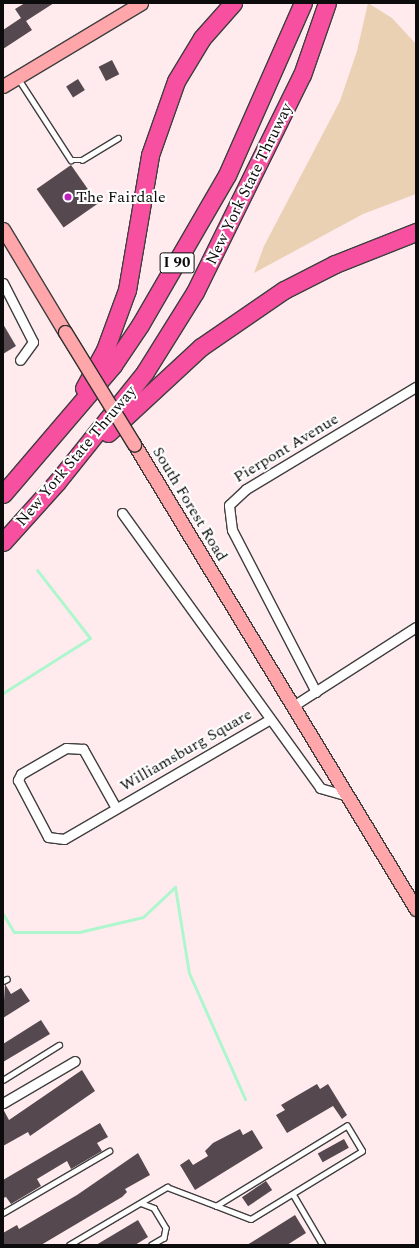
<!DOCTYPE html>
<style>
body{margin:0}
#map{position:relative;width:419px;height:1248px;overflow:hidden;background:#ffebed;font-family:Spectral,serif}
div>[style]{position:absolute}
.green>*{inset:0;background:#ead1b4}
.stream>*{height:3px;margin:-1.5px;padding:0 1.5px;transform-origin:1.5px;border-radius:1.5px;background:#aef7ce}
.building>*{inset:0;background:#55484f;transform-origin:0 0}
.roads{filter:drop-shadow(1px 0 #3f3f3f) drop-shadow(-1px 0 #3f3f3f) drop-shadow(0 1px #3f3f3f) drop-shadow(0 -1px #3f3f3f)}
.lane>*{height:4.5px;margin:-2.25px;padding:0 2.25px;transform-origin:2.25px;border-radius:2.25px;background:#fff}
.street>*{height:9px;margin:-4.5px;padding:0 4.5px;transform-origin:4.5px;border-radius:4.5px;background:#fff}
.secondary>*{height:13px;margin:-6.5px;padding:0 6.5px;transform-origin:6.5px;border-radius:6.5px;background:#ffa6aa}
.highway>*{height:17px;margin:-8.5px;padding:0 8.5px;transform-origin:8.5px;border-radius:8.5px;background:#f850a0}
.bridges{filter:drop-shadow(1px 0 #2e2e2e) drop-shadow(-1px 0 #2e2e2e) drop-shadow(0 1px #2e2e2e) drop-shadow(0 -1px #2e2e2e)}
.secondary-bridge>*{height:13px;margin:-6.5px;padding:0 6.5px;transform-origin:6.5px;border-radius:6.5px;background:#ffa6aa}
.dots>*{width:11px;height:11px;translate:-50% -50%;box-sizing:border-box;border:2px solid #fff;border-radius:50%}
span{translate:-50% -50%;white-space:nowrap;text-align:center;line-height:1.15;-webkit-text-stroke:4px #fff;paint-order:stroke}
.shield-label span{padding:1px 3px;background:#fff;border:1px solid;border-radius:3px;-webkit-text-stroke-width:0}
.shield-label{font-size:15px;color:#0c0c0c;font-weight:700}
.street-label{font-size:16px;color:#0c0c0c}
.poi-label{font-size:16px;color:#0c0c0c}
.left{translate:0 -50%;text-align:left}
.frame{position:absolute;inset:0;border:4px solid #0c0c0c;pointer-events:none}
</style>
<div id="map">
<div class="green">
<i style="clip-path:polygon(368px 3px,392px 18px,416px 44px,416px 194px,363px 214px,254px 273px,264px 246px,340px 101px,357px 51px)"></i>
</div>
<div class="stream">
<i style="left:3px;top:693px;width:103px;rotate:-32.3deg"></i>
<i style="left:90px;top:638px;width:86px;rotate:-127.9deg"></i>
<i style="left:3px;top:914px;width:21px;rotate:59deg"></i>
<i style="left:14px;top:932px;width:65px"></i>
<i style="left:79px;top:932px;width:66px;rotate:-13.2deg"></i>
<i style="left:143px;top:917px;width:44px;rotate:-43.2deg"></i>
<i style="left:175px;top:887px;width:87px;rotate:80.8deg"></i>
<i style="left:189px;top:973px;width:138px;rotate:66deg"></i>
</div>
<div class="building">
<i style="clip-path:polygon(25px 3px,54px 3px,26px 21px,32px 30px,3px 49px,3px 30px,21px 18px,15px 9px)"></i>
<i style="left:112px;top:60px;width:16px;height:15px;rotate:63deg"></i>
<i style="left:78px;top:79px;width:13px;height:14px;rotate:58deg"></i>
<i style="left:71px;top:165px;width:47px;height:42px;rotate:55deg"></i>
<i style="clip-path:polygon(3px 324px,16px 346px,3px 354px)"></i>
<i style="clip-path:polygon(5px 984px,11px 994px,21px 988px,30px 1001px,3px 1018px)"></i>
<i style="clip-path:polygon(41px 1020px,50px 1034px,3px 1062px,3px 1044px)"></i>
<i style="clip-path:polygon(82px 1070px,95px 1091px,30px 1136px,28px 1132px,3px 1146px,3px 1109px,9px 1120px)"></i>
<i style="clip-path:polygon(317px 1084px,320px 1089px,328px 1084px,347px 1115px,342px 1119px,333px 1106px,287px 1133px,276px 1115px,285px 1110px,281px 1105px)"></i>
<i style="clip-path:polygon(100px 1123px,108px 1137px,97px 1143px,102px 1151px,71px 1169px,67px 1161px,37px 1179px,41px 1186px,11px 1204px,6px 1197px,3px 1198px,3px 1180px)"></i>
<i style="clip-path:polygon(240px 1129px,243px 1135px,252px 1130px,263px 1148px,195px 1190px,180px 1165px,189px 1159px,193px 1165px,208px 1156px,205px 1151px,213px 1143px)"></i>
<i style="left:344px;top:1139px;width:10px;height:30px;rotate:61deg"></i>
<i style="clip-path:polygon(138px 1153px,150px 1175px,125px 1189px,127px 1192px,122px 1197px,41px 1245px,3px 1245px,3px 1233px,17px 1225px,19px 1229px,77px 1195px)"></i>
<i style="left:266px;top:1181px;width:11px;height:29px;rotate:56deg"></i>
<i style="clip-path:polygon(295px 1215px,306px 1233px,287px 1245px,247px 1245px)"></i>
<i style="clip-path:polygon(138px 1220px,148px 1237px,135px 1245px,96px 1245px)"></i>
</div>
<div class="roads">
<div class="lane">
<i style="left:18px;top:78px;width:98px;rotate:57.1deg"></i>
<i style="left:71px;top:160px;width:11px"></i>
<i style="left:82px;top:160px;width:42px;rotate:-31.4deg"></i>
<i style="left:3px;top:981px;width:4px;rotate:-27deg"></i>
<i style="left:3px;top:1080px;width:66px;rotate:-32deg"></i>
<i style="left:293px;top:1194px;width:59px;rotate:59.5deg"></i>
<i style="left:141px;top:1203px;width:14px;rotate:21deg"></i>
<i style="left:154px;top:1208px;width:23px;rotate:59deg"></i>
<i style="left:166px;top:1228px;width:10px;rotate:101deg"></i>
<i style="left:164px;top:1238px;width:14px;rotate:150deg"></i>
<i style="left:3px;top:1213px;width:123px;rotate:-30.3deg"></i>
<i style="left:69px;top:1245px;width:114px;rotate:-30.6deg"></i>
<i style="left:167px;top:1187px;width:53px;rotate:20.8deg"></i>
<i style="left:217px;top:1206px;width:36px;rotate:21deg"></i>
<i style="left:251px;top:1219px;width:130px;rotate:-31.5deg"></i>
<i style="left:362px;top:1151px;width:29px;rotate:-121deg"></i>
<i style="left:347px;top:1126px;width:153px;rotate:148.4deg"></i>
</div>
<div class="street">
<i style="left:3px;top:283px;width:66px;rotate:63deg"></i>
<i style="left:33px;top:342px;width:22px;rotate:126deg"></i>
<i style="left:122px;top:513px;width:339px;rotate:54.2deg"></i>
<i style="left:320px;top:788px;width:29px;rotate:16deg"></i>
<i style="left:316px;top:692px;width:182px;rotate:-117.4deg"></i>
<i style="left:232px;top:530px;width:25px;rotate:-97deg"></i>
<i style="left:229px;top:505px;width:23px;rotate:-43deg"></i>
<i style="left:246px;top:489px;width:198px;rotate:-31deg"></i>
<i style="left:293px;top:706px;width:146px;rotate:-32.7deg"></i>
<i style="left:116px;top:808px;width:68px;rotate:-119.2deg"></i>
<i style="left:83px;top:749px;width:17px;rotate:-177deg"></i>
<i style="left:66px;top:748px;width:52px;rotate:150deg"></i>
<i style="left:21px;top:774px;width:7px;rotate:117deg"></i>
<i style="left:18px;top:780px;width:64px;rotate:62.2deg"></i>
<i style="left:48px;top:837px;width:16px;rotate:7deg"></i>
<i style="left:64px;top:839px;width:238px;rotate:-30.2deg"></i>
<i style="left:3px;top:1103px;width:83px;rotate:-30.3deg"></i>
</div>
<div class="secondary">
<i style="left:3px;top:86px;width:161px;rotate:-31deg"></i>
<i style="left:3px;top:229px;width:120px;rotate:59deg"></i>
<i style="left:134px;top:444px;width:544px;rotate:58.77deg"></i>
</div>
<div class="highway">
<i style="left:84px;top:388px;width:43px;rotate:-61.1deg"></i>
<i style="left:105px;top:350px;width:64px;rotate:-69.9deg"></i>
<i style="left:127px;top:290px;width:137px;rotate:-80.3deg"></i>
<i style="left:150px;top:155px;width:78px;rotate:-70.6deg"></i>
<i style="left:176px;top:81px;width:50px;rotate:-58.8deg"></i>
<i style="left:202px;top:38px;width:47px;rotate:-48.5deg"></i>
<i style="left:108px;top:433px;width:127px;rotate:-42.8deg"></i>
<i style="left:201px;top:347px;width:101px;rotate:-34.5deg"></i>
<i style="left:284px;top:290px;width:57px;rotate:-27deg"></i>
<i style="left:335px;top:264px;width:87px;rotate:-21.6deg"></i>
<i style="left:3px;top:494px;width:170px;rotate:-49.5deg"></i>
<i style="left:113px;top:365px;width:48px;rotate:-56deg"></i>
<i style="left:140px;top:325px;width:173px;rotate:-59.9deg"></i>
<i style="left:227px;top:175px;width:188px;rotate:-66.2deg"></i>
<i style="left:3px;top:542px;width:81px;rotate:-48deg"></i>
<i style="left:57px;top:482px;width:141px;rotate:-51.3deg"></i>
<i style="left:145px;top:372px;width:94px;rotate:-58deg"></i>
<i style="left:195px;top:292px;width:242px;rotate:-63.8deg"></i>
<i style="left:302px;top:75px;width:76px;rotate:-70.9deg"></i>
</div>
</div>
<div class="bridges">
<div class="secondary-bridge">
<i style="left:65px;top:332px;width:132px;rotate:58.4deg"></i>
</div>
</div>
<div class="dots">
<i style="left:68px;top:197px;background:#bf21bc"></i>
</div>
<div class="shield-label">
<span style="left:177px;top:263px">I 90</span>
</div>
<div class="street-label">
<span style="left:249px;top:184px;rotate:-64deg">New York State Thruway</span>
<span style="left:286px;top:448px;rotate:-31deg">Pierpont Avenue</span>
<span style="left:76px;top:456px;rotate:-50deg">New York State Thruway</span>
<span style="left:190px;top:504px;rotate:59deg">South Forest Road</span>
<span style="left:186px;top:750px;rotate:-30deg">Williamsburg Square</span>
</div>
<div class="poi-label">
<span class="left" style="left:76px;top:197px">The Fairdale</span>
</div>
<div class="frame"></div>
</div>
